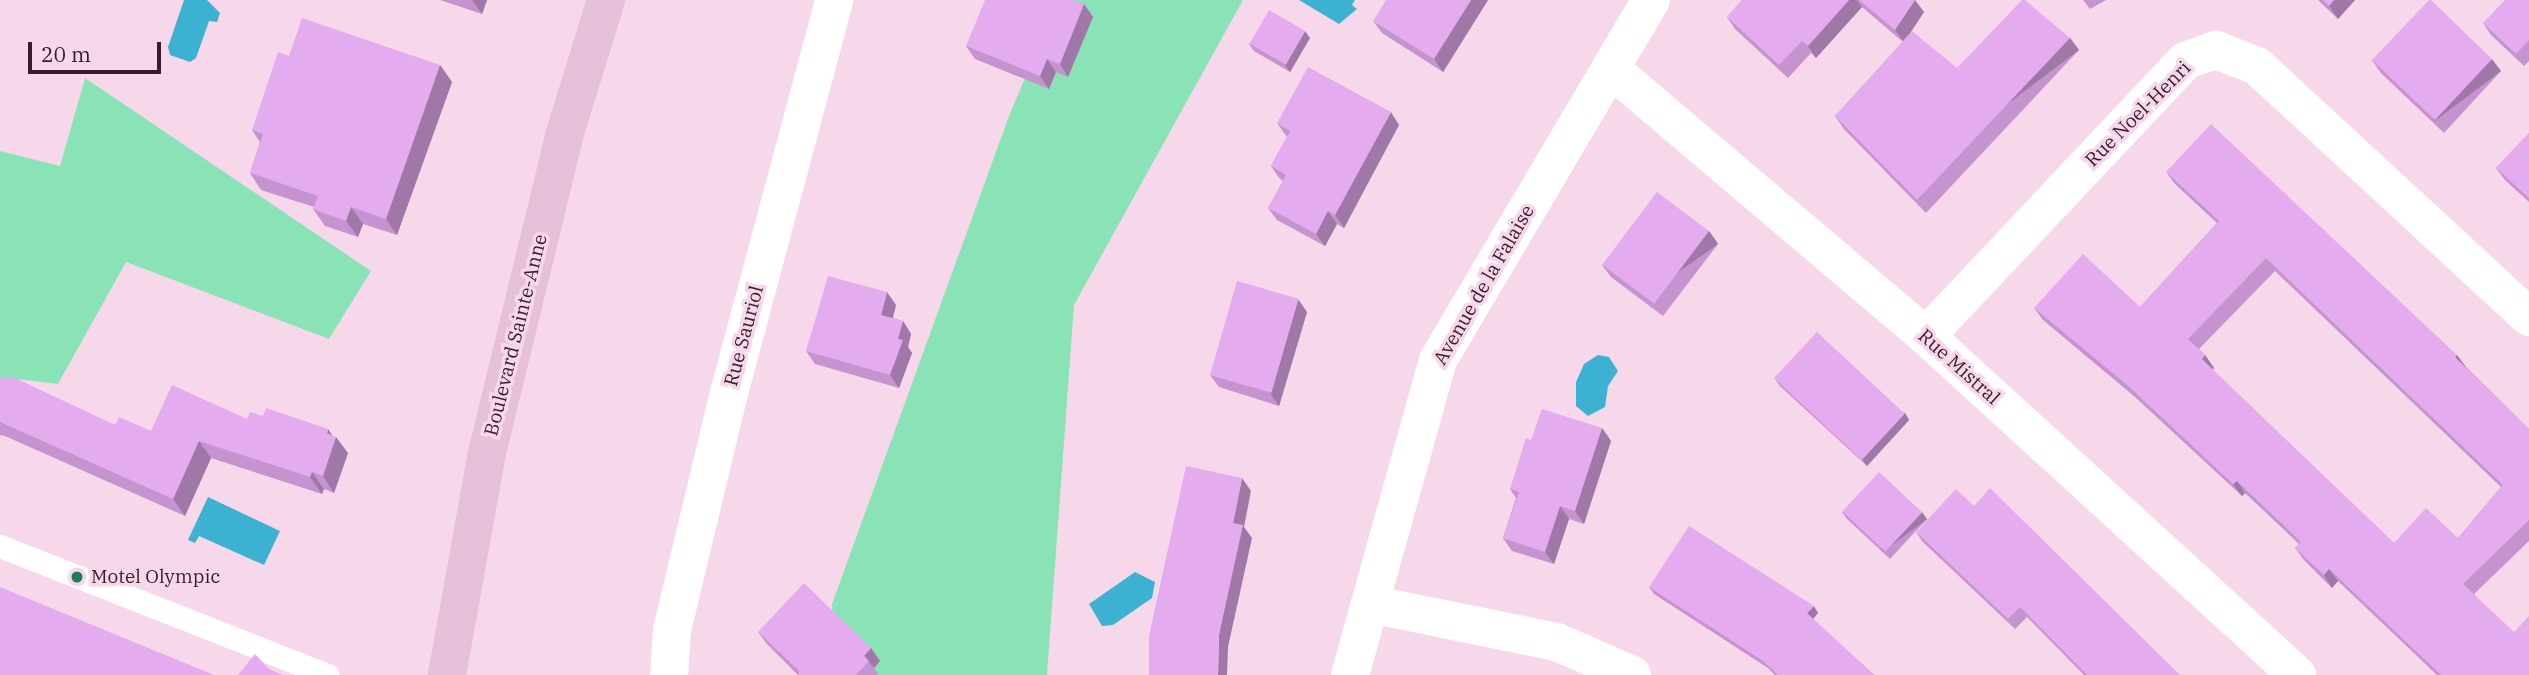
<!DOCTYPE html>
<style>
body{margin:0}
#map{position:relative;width:2529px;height:675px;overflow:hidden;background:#f7d8eb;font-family:"IBM Plex Serif",serif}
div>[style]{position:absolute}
.green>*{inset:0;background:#8ae3b6}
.water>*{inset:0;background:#3cb1d2}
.service>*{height:23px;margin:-11.5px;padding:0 11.5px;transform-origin:11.5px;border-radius:11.5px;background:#fff}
.minor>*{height:38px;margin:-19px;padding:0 19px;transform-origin:19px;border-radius:19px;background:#fff}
.primary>*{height:38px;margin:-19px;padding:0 19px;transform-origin:19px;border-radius:19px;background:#e6bfd8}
.wall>*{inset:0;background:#c593ce}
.shaded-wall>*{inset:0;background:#a078a7;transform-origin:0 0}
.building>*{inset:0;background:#e5abef;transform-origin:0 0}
.dots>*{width:19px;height:19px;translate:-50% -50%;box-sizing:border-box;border:4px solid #f7d8eb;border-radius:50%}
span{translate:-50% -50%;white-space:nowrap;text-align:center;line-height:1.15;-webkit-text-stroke:7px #f7d8eb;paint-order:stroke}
.street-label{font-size:19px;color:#381c2e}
.poi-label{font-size:19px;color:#381c2e}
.left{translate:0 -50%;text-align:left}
.scale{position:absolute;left:28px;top:42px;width:133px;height:32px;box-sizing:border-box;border:4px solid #381c2e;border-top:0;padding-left:9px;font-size:21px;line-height:24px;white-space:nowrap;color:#381c2e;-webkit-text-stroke:5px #f7d8eb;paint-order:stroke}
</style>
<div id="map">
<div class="green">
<i style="clip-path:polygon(1058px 0,1243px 0,1074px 305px,1047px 675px,835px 675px,832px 604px,1009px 116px)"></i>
<i style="clip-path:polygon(85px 78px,371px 271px,329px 339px,126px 262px,58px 384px,0 377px,0 151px,60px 166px)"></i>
</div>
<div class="water">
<i style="clip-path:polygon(184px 0,207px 0,220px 13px,217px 22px,209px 21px,196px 58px,190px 62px,170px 55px,168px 47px)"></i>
<i style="clip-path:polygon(1299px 0,1355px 0,1352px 5px,1357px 9px,1339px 24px)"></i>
<i style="clip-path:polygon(1598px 355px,1609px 357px,1618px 371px,1608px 386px,1605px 407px,1588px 416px,1576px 406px,1576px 382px,1584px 364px)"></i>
<i style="clip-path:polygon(208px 497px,280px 531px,264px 565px,199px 536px,195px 543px,188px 540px)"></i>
<i style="clip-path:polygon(1135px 572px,1155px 582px,1152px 598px,1113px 625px,1102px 626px,1089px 604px)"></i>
</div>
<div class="service">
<i style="left:0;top:546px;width:352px;rotate:21.5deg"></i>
</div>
<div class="minor">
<i style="left:1611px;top:69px;width:413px;rotate:40.3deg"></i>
<i style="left:1926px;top:336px;width:503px;rotate:42.42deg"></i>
<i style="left:1926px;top:336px;width:378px;rotate:-46.7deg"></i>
<i style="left:2185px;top:61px;width:33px;rotate:-20deg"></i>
<i style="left:2216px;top:50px;width:44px;rotate:21.3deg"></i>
<i style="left:2257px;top:66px;width:370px;rotate:42.7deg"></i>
<i style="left:1370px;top:604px;width:191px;rotate:11.5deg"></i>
<i style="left:1557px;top:642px;width:82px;rotate:23.7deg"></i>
<i style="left:669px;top:675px;width:45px;rotate:-86.2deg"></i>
<i style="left:672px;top:630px;width:244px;rotate:-76.5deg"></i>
<i style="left:729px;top:393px;width:407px;rotate:-75deg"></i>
<i style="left:1350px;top:675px;width:327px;rotate:-74.4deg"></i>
<i style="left:1438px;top:360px;width:418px;rotate:-59.4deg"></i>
</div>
<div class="primary">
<i style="left:447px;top:675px;width:226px;rotate:-79.8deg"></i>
<i style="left:487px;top:453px;width:326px;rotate:-76.3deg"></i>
<i style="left:564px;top:136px;width:142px;rotate:-72.8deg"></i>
</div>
<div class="wall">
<i style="clip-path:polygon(440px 0,487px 0,482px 14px)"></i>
<i style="clip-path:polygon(1488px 0,1443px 72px,1382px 33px,1373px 21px)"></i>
<i style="clip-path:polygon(1742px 0,1915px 0,1924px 12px,1909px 35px,1957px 68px,2070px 38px,2079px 50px,1926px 213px,1844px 129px,1835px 116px,1903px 42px,1862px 7px,1816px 58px,1811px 53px,1788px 78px,1735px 29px,1727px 17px)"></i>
<i style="clip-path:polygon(2083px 0,2106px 0,2090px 9px)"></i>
<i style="clip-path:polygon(2318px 0,2355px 0,2338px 19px)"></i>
<i style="clip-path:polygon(2529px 0,2529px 61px,2524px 66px,2491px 35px,2483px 23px)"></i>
<i style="clip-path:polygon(1084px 4px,1093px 17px,1068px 77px,1056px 72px,1049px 89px,975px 59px,966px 46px)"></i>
<i style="clip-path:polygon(1310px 38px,1290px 72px,1254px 51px,1249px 44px)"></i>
<i style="clip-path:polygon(289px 56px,440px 65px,452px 82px,397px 235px,363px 224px,358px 237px,325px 226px,313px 209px,314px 207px,261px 190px,250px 173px,260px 142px,252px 130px)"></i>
<i style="clip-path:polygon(2372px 60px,2501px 71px,2444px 133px,2381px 73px)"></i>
<i style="clip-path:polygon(1277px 123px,1399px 125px,1344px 228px,1337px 224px,1325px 246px,1277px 220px,1268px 208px,1283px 181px,1280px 179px,1271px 166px,1287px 137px)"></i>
<i style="clip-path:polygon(2529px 133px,2529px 202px,2505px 180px,2496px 168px)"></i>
<i style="clip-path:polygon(evenodd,2166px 172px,2466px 367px,2529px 429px,2529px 541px,2474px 594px,2529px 675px,2437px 675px,2338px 581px,2332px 588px,2304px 560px,2295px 548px,2299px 544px,2245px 493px,2242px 496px,2135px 397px,2043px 320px,2034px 308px,2140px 307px,2217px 223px,2175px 184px,2166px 172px,2275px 271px,2501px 487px,2458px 538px,2394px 543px,2212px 370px,2214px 368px,2205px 355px,2199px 349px,2275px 271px)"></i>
<i style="clip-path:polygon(1709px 231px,1718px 244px,1663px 316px,1611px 277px,1602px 265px)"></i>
<i style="clip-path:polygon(896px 305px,893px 318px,903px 321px,911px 334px,908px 347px,912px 353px,899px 388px,815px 364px,806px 351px)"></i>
<i style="clip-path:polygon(1307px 312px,1279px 406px,1219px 387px,1210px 375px)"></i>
<i style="clip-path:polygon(0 377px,115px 425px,151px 431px,247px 419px,263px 416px,333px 436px,348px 453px,334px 493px,324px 489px,322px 494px,211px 458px,185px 516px,5px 436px,0 435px)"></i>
<i style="clip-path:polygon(1775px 379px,1905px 413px,1909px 420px,1867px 466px,1780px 386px)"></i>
<i style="clip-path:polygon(1602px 428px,1611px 441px,1584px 524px,1569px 519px,1554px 564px,1512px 551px,1503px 538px,1516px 498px,1510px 489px,1531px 440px)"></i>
<i style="clip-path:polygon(1974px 506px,2180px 675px,2084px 675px,2027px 617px,2015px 629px,1923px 542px,1916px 532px)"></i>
<i style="clip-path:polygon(1842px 512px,1927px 519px,1890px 559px,1847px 519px)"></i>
<i style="clip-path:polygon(1649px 587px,1818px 613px,1813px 619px,1874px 675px,1775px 675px,1768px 668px,1654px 594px)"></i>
<i style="clip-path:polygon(758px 632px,871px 648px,880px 661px,874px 668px,878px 674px,877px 675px,798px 675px,767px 644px)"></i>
</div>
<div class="shaded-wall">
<i style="clip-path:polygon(472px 0,487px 0,482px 14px)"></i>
<i style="clip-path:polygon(1471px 0,1488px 0,1443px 72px,1434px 59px)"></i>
<i style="clip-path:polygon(1849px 0,1857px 0,1862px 7px,1816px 58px,1808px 46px)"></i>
<i style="clip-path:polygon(1915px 0,1924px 12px,1904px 42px,1895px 30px)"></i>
<i style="clip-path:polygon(2334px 0,2355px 0,2338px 19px,2329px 6px)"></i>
<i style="clip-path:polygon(1084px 4px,1093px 17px,1068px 77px,1060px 64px)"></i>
<i style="clip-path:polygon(1305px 31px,1310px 38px,1290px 72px,1285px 65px)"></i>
<i style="left:2070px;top:38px;width:15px;height:223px;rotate:53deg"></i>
<i style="clip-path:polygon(1047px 59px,1056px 72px,1049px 89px,1040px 76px)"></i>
<i style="left:2492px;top:59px;width:15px;height:83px;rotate:53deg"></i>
<i style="clip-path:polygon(440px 65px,452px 82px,397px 235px,386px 219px)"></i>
<i style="clip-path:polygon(1391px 112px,1399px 125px,1344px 228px,1335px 215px)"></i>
<i style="clip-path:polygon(351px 207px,363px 224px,358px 237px,346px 221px)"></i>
<i style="clip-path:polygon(1328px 211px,1337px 224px,1325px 246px,1316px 234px)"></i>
<i style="left:1709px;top:231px;width:16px;height:91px;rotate:55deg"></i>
<i style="clip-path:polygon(887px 292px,896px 305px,890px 327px,881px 315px)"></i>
<i style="clip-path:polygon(1298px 299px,1307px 312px,1279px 406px,1270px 393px)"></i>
<i style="clip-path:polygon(903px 321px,911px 334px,908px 347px,912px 353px,899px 388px,890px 375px,898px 339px)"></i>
<i style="clip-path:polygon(2205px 355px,2214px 368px,2210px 372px,2202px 359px)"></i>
<i style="clip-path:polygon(2457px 355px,2466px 367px,2463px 370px,2455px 357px)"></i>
<i style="clip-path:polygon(1905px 413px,1909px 420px,1867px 466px,1862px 459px)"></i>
<i style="clip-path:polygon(1602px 428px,1611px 441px,1584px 524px,1575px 511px)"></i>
<i style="clip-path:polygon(328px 429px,335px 439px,336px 437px,348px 453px,334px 493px,323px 476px,327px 433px)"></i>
<i style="clip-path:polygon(199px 441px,211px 458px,185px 516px,173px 499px)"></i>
<i style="clip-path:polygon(312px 472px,324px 489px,322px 494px,310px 477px)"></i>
<i style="clip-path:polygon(1242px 478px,1251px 491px,1244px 527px,1252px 538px,1228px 647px,1227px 675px,1218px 675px,1219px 635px,1233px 523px)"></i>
<i style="clip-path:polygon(2237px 481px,2245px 493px,2242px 496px,2233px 484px)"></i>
<i style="clip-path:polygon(1560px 506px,1569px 519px,1554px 564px,1545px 552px)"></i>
<i style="left:1922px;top:512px;width:9px;height:54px;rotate:54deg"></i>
<i style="clip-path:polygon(2329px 569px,2338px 581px,2332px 588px,2324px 575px)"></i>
<i style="clip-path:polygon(1814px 606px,1818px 613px,1812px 620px,1807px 613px)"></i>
<i style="clip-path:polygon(871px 648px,880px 661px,874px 668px,864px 656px)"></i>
</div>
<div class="building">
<i style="clip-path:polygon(985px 0,1073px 0,1084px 4px,1060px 64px,1047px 59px,1040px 76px,966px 46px)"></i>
<i style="clip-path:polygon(1386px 0,1471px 0,1434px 59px,1373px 21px)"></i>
<i style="clip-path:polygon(1742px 0,1849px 0,1808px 46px,1802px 41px,1779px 65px,1727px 17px)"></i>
<i style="clip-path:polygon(1859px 0,1915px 0,1895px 30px)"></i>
<i style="clip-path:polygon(2022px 0,2025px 0,2070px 38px,1917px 200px,1835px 116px,1912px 31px,1957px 68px)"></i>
<i style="clip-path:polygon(2323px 0,2334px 0,2329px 6px)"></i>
<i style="clip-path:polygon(2429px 0,2431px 0,2492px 59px,2435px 120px,2372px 60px)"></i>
<i style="clip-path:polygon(2505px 0,2529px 0,2529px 40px,2516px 54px,2483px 23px)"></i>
<i style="left:1269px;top:10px;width:42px;height:39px;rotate:30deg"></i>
<i style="clip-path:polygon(302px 18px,440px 65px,386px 219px,351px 207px,346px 221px,313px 209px,318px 196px,250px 173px,263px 134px,252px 130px,278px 52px,289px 56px)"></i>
<i style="clip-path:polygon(1308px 67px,1391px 112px,1335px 215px,1328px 211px,1316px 234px,1268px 208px,1286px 175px,1271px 166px,1290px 131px,1277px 123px)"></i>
<i style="clip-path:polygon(evenodd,2211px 124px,2457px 355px,2455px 357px,2529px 429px,2529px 520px,2463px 584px,2514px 632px,2529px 616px,2529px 675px,2441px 675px,2329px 569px,2324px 575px,2295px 548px,2301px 542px,2237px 481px,2233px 484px,2126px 384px,2034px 308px,2083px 254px,2140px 307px,2219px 221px,2166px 172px,2211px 124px,2266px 258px,2503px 485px,2458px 538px,2426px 508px,2394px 543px,2202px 359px,2205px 355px,2188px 339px,2266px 258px)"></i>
<i style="clip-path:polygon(2529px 133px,2529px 198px,2496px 168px)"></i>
<i style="left:1657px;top:192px;width:65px;height:91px;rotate:37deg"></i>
<i style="clip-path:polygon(828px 276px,887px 292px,881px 315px,903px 321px,898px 339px,903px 340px,890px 375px,806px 351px)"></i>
<i style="left:1237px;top:281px;width:64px;height:98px;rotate:16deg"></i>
<i style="left:1817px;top:332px;width:120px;height:63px;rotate:43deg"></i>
<i style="clip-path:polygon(0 377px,13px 377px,115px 425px,119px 417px,151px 431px,172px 385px,247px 419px,250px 412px,263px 416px,266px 408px,328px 429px,327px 433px,336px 437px,323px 476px,312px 472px,310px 477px,199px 441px,173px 499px,0 422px)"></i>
<i style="clip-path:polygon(1542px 409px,1602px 428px,1575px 511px,1560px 506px,1545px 552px,1503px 538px,1519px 492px,1510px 489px,1526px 438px,1531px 440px)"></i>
<i style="clip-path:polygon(1186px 466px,1242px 478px,1233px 523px,1243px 525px,1219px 635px,1218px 675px,1149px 675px,1149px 636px)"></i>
<i style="left:1879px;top:472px;width:59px;height:54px;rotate:43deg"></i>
<i style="clip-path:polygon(1990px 488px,2180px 675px,2087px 675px,2020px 607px,2008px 619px,1916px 532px,1956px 489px,1974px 506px)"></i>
<i style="clip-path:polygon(1689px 526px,1814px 606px,1807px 613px,1874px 675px,1778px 675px,1763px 661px,1649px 587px)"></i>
<i style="clip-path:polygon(804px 583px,871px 648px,864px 656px,869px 661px,856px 675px,798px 675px,799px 671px,758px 632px)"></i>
<i style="clip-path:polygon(0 587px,214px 675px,0 675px)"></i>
<i style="clip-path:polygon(255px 654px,269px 669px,283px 675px,238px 675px)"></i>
</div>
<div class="dots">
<i style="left:77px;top:577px;background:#1b7e57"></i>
</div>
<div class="street-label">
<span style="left:2138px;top:114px;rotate:-45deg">Rue Noel-Henri</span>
<span style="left:1484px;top:285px;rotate:-60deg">Avenue de la Falaise</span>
<span style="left:516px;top:335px;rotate:-76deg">Boulevard Sainte-Anne</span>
<span style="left:744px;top:336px;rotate:-75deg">Rue Sauriol</span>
<span style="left:1959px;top:367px;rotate:42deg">Rue Mistral</span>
</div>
<div class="poi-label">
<span class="left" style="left:91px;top:577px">Motel Olympic</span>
</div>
<div class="scale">20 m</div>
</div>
